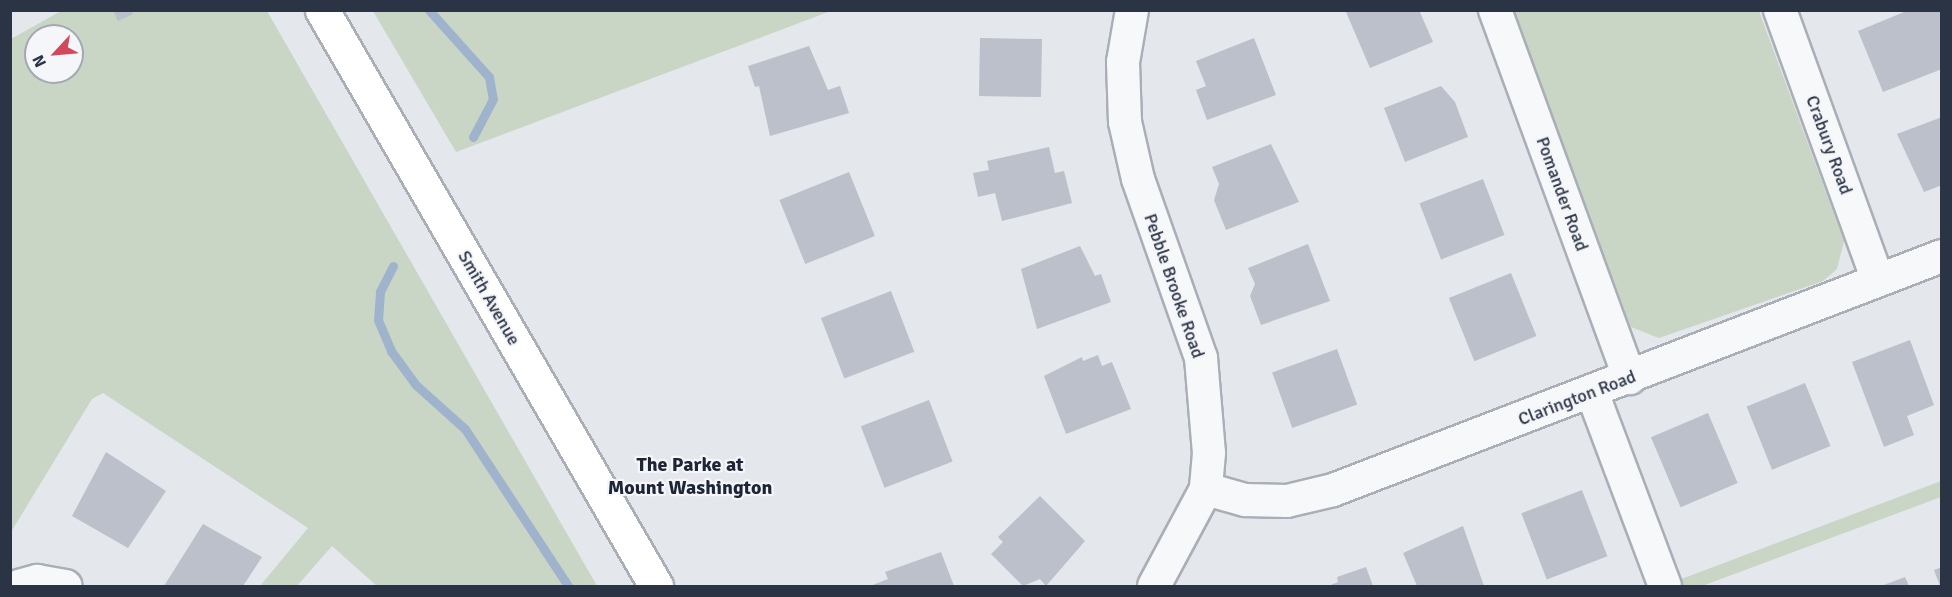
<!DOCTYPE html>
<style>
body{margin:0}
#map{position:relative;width:1952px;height:597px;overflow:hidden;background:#e4e7ec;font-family:Signika,sans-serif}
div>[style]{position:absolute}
.green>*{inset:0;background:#c9d6c5}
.stream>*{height:9px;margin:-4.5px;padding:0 4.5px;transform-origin:4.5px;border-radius:4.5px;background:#9fb4cc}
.building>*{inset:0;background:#bbc0ca;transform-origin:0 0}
.roads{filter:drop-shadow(2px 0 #a9aeb7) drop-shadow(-2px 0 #a9aeb7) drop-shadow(0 2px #a9aeb7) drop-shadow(0 -2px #a9aeb7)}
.minor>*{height:32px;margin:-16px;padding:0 16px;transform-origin:16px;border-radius:16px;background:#f7f8fa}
.major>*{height:33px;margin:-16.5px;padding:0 16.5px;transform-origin:16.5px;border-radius:16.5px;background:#fff}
span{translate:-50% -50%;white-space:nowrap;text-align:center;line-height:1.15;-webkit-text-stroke:4.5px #f4f6f9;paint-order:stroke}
.street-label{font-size:18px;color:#2b3445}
.neighbourhood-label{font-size:20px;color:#1d2536;font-weight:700}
.frame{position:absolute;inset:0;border:12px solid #2b3445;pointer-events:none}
.north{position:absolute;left:24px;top:24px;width:60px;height:60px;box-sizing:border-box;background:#f4f6f9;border:2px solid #a4a8b1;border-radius:50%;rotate:244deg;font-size:16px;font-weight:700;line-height:24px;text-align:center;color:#2b3445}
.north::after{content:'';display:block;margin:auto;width:21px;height:27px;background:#d1495b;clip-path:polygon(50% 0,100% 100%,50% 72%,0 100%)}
</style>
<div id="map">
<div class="green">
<i style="clip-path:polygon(evenodd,61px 11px,267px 11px,597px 586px,377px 586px,332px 546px,297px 586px,260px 586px,308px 528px,103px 393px,92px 399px,11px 532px,11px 39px,61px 11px,36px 36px,72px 36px,72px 72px,36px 72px,36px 36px)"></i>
<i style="clip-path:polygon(373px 11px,831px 11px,456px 152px)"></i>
<i style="clip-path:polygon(1511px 11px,1759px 11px,1844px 241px,1837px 269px,1823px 281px,1659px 338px,1631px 327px)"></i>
<i style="clip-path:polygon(1614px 417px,1676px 581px,1941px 481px,1941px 497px,1702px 586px,1646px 586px,1586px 427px)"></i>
</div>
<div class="stream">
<i style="left:429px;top:10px;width:90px;rotate:48.2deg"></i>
<i style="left:489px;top:77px;width:22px;rotate:80deg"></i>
<i style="left:493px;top:99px;width:43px;rotate:117.8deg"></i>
<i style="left:393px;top:266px;width:29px;rotate:117deg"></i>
<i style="left:380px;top:292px;width:28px;rotate:94deg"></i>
<i style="left:378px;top:320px;width:34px;rotate:67deg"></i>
<i style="left:391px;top:351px;width:42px;rotate:53.7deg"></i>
<i style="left:416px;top:385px;width:66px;rotate:41.9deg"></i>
<i style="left:465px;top:429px;width:188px;rotate:56.7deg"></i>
</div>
<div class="building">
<i style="clip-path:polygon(113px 10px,131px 10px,133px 14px,118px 21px)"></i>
<i style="clip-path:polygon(1419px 10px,1433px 42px,1370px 68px,1346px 12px)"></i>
<i style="clip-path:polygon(1909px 10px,1942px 10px,1942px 69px,1883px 92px,1858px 31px)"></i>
<i style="left:980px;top:38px;width:62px;height:58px;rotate:1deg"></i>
<i style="clip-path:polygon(1254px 38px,1276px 95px,1207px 120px,1196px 90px,1206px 86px,1196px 61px)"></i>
<i style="clip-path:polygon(809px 46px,828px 90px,840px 86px,849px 113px,770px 136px,759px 86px,755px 87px,748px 66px)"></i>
<i style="clip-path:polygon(1441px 86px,1455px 102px,1468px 137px,1405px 162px,1384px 108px)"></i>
<i style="clip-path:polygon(1942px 117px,1942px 185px,1924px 192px,1897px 134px)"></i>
<i style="clip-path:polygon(1271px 144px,1299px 202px,1226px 230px,1214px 200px,1219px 184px,1212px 167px)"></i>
<i style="clip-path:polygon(1049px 147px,1055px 173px,1064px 171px,1072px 203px,1002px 221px,995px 193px,978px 197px,973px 173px,989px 170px,987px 161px)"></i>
<i style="left:849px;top:172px;width:69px;height:75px;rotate:68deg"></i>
<i style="left:1483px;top:179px;width:60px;height:68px;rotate:69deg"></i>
<i style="clip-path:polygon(1308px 244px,1330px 301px,1261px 325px,1250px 296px,1255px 284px,1248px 268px)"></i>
<i style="clip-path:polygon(1080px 246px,1095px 276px,1101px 274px,1111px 302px,1037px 329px,1021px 269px)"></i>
<i style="left:1511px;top:273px;width:68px;height:67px;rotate:68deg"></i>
<i style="left:891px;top:291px;width:65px;height:75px;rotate:69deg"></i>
<i style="clip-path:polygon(1910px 340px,1934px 405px,1907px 416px,1914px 435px,1884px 447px,1852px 362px)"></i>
<i style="left:1337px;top:349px;width:59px;height:69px;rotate:70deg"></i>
<i style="clip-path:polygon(1098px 355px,1102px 366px,1112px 362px,1131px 409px,1066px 434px,1044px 376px,1082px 357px,1083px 361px)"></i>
<i style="left:1805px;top:383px;width:68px;height:63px;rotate:68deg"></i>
<i style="left:929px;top:400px;width:66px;height:73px;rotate:69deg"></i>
<i style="left:1708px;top:413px;width:76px;height:62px;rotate:67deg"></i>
<i style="clip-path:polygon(106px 452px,166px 491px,128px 548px,72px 516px)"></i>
<i style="left:1582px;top:490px;width:71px;height:65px;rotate:69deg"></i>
<i style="clip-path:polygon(1040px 496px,1085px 541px,1046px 586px,1040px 579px,1023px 586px,991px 554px,1003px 542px,998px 537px)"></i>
<i style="clip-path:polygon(203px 524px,262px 557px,243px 586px,164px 586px)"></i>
<i style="clip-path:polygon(1463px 526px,1484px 586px,1417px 586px,1403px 553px)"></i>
<i style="clip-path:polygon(941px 552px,954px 586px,870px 586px,888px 579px,885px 572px)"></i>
<i style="clip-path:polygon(1366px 567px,1373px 586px,1328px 586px,1338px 582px,1337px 577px)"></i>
<i style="clip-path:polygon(1942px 567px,1942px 586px,1940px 586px,1934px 570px)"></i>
<i style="clip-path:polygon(1905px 577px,1909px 586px,1881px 586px)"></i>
</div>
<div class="roads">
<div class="minor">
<i style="left:1132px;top:10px;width:53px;rotate:99.8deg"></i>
<i style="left:1123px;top:62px;width:60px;rotate:88.1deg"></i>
<i style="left:1125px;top:122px;width:58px;rotate:77.2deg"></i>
<i style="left:1138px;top:179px;width:190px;rotate:70.6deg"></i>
<i style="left:1201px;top:358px;width:95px;rotate:85.2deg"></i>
<i style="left:1209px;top:453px;width:36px;rotate:95deg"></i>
<i style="left:1206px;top:489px;width:110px;rotate:118.2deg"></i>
<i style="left:1495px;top:10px;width:392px;rotate:69.9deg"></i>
<i style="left:1780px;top:10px;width:287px;rotate:70.1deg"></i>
<i style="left:1592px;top:392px;width:207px;rotate:69.4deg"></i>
<i style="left:1206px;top:489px;width:41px;rotate:15.8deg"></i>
<i style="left:1245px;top:500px;width:42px;rotate:1.4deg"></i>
<i style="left:1287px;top:501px;width:47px;rotate:-13.4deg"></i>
<i style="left:1333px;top:490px;width:652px;rotate:-21.02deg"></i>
<i style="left:19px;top:586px;width:19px;rotate:-16deg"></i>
<i style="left:37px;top:581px;width:29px;rotate:10deg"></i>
</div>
<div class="major">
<i style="left:322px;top:10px;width:666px;rotate:59.89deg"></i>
</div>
</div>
<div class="street-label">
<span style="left:1829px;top:145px;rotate:70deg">Crabury Road</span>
<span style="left:1562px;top:194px;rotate:70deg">Pomander Road</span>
<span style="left:1174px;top:286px;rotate:71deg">Pebble Brooke Road</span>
<span style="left:489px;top:298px;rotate:60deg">Smith Avenue</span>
<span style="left:1577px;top:398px;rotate:-21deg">Clarington Road</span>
</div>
<div class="neighbourhood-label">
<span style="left:690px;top:476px">The Parke at<br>Mount Washington</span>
</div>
<div class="frame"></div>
<div class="north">N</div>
</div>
